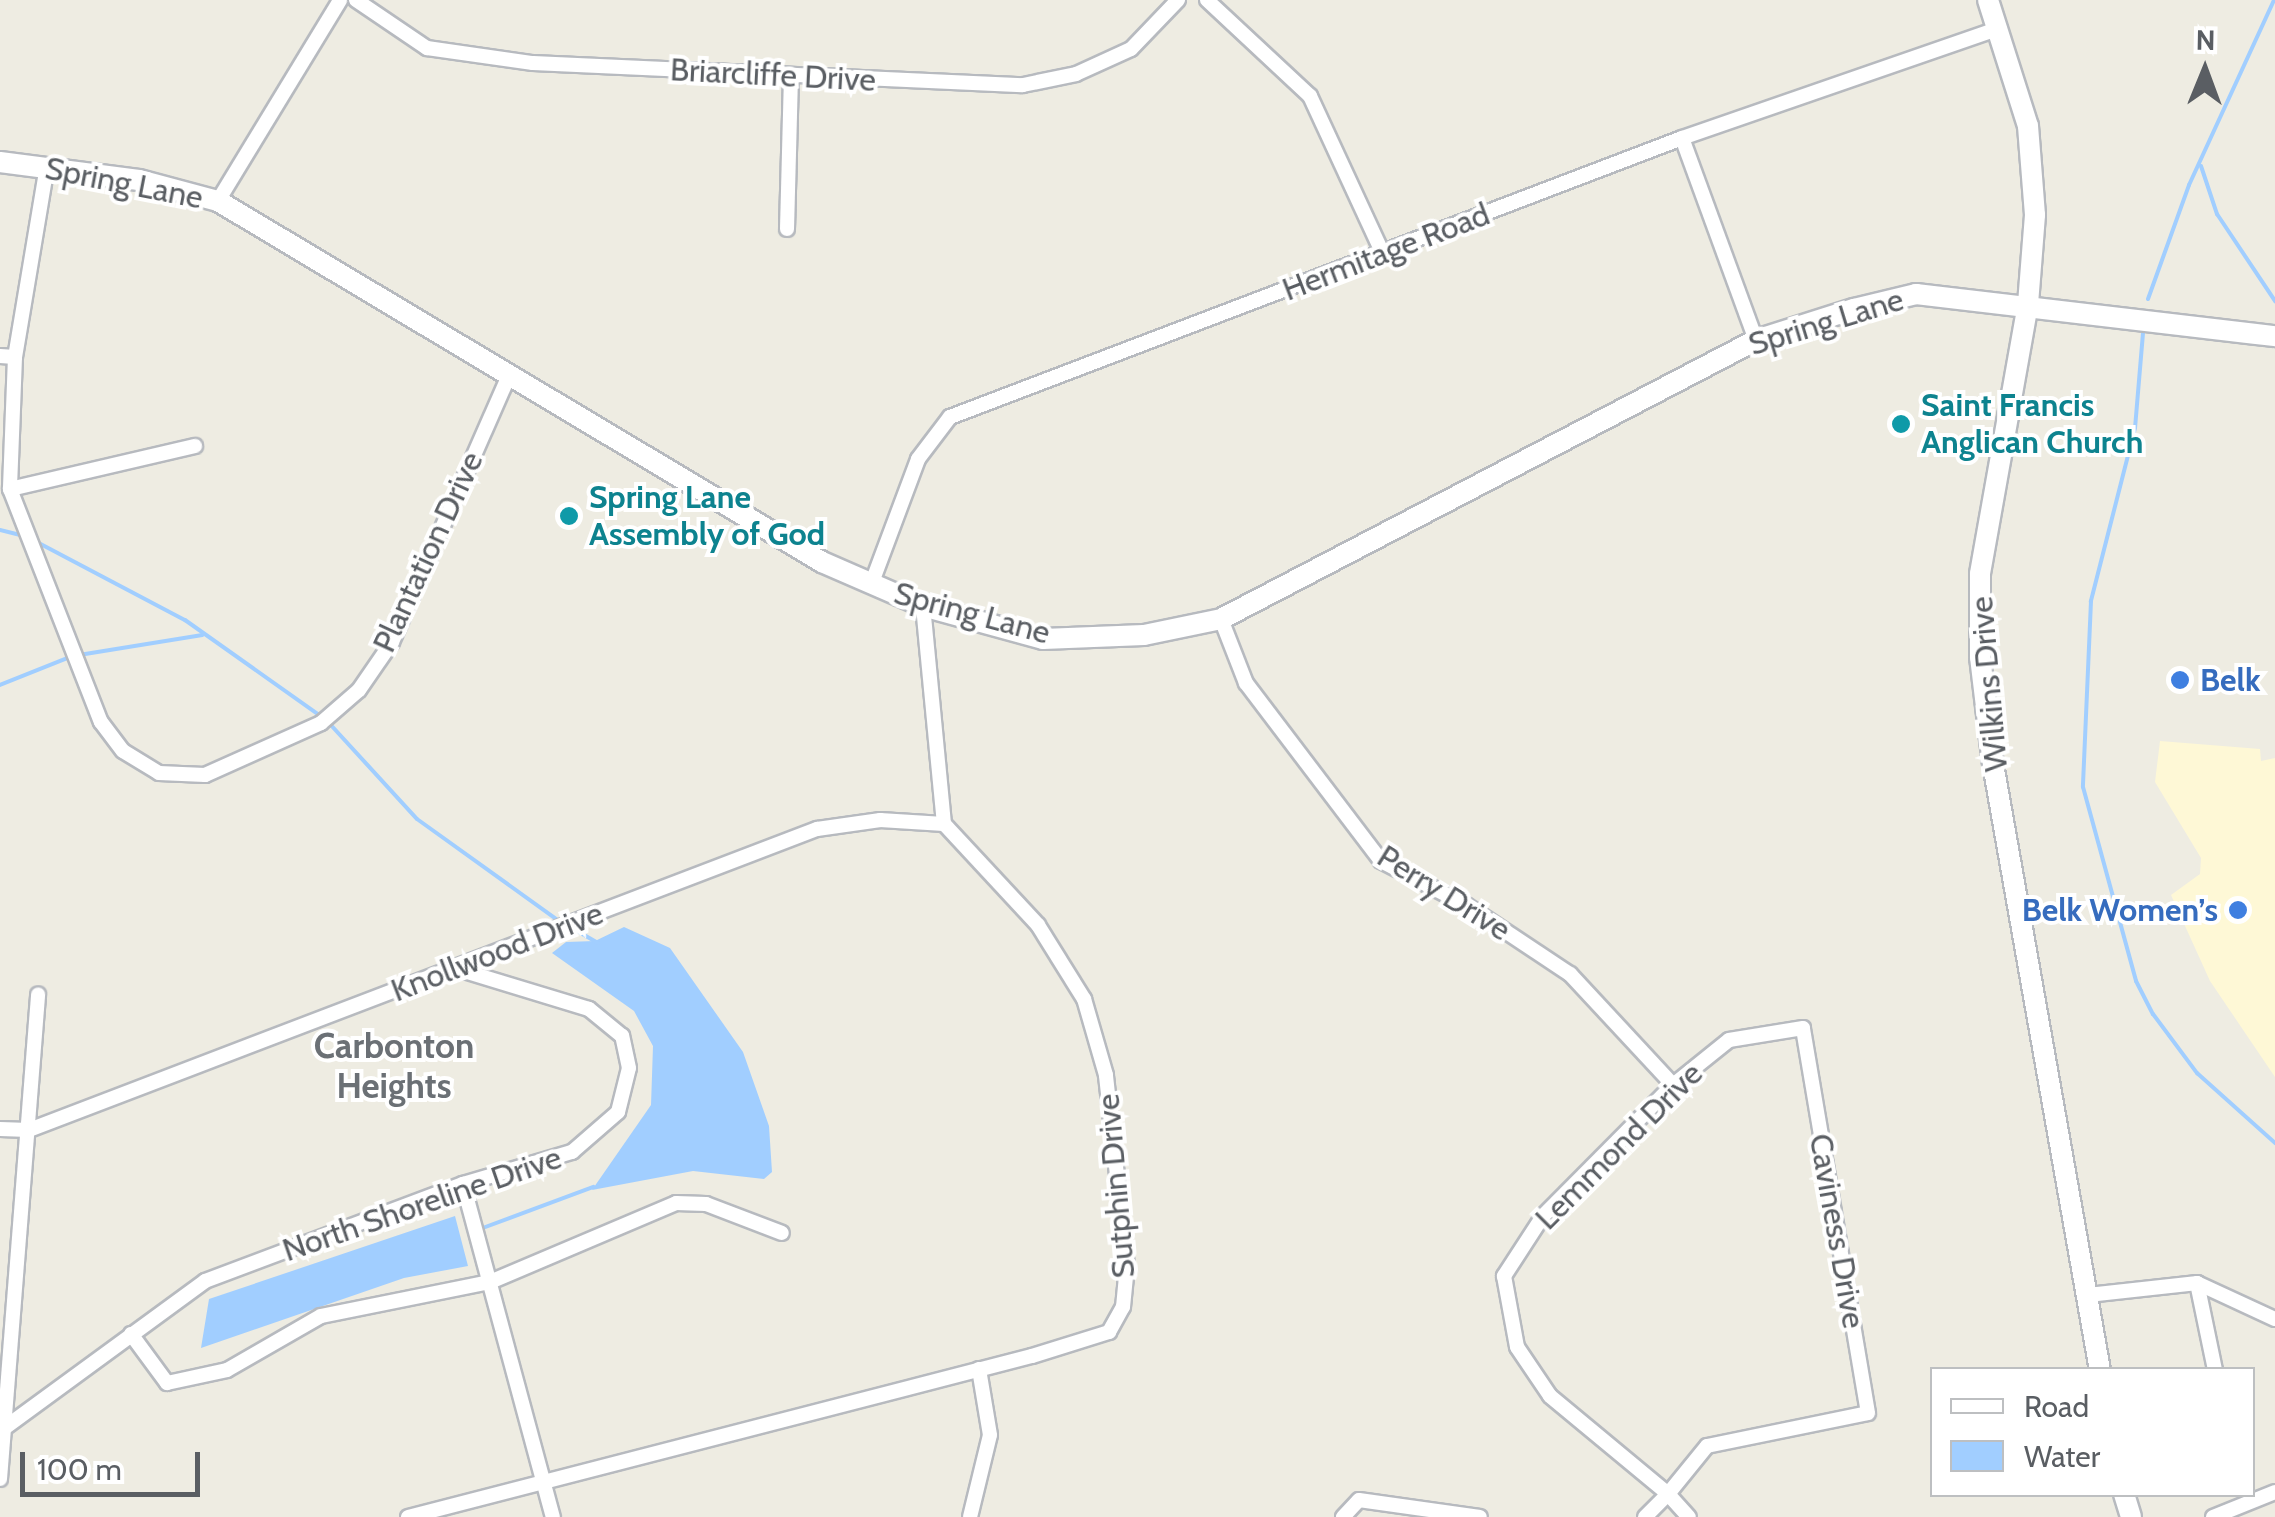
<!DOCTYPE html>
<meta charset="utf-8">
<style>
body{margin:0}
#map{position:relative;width:2275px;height:1517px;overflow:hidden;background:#eeece2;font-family:Cabin,sans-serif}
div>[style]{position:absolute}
.commercial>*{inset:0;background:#fef8d6}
.water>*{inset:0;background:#a1ceff}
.stream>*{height:4px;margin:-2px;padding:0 2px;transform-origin:2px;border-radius:2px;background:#a1ceff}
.roads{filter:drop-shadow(2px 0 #b7babf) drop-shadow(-2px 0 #b7babf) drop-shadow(0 2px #b7babf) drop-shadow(0 -2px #b7babf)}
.street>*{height:14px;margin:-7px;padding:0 7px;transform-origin:7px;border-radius:7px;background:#fff}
.secondary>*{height:20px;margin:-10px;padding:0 10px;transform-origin:10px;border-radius:10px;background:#fff}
.dots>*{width:28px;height:28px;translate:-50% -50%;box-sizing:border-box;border:5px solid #fff;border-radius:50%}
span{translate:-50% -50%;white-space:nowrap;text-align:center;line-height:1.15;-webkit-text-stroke:8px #fff;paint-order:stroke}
.street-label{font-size:32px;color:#5a5e63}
.culture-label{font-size:32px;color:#0d838f;font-weight:700}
.left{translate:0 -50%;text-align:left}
.shop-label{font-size:32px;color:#366cbe;font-weight:700}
.right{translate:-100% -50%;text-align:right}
.neighbourhood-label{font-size:35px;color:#6b7075;font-weight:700}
.legend{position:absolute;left:1930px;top:1367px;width:325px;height:130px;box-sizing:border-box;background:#fff;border:2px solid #bdbfc1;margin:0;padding:12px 18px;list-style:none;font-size:30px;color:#5a5e63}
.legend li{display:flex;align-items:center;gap:20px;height:50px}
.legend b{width:50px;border:2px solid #bdbfc1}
.north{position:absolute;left:2155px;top:20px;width:100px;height:100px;-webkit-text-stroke:8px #fff;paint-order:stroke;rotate:1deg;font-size:28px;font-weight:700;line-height:40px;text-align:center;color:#5a5e63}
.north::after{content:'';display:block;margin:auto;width:35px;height:45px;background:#5a5e63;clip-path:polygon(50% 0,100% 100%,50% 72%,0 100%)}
.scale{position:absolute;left:20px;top:1452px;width:180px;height:45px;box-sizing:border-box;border:5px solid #5a5e63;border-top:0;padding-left:12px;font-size:30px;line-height:35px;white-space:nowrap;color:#5a5e63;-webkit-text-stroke:8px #fff;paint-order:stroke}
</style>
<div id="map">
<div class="commercial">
<i style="clip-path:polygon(2160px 741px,2260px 749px,2261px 761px,2275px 758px,2275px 1077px,2210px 981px,2171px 895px,2200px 874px,2201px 858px,2155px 782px)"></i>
</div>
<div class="water">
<i style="clip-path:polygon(624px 927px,670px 948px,743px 1052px,769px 1126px,772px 1172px,764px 1179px,693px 1171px,592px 1190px,651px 1105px,653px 1046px,634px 1011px,552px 953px,566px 942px,595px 941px)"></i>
<i style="clip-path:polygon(455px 1216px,468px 1266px,404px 1278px,201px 1348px,209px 1299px)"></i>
</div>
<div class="stream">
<i style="left:2201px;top:166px;width:51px;rotate:71.6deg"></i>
<i style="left:2217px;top:214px;width:105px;rotate:56.3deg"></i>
<i style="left:2148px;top:299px;width:121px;rotate:-70.2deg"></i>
<i style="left:2189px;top:185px;width:204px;rotate:-65.3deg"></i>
<i style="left:2143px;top:333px;width:95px;rotate:94.8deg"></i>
<i style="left:2135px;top:428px;width:179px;rotate:104.3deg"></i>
<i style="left:2091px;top:601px;width:186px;rotate:92.5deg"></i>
<i style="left:2083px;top:787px;width:201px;rotate:74.7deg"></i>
<i style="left:2136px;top:981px;width:37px;rotate:63deg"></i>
<i style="left:2153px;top:1014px;width:74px;rotate:53.3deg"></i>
<i style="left:2197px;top:1073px;width:105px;rotate:41.9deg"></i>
<i style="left:0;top:530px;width:25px;rotate:14deg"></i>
<i style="left:33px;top:540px;width:172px;rotate:27.8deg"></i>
<i style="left:185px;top:620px;width:168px;rotate:35.3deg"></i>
<i style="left:79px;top:655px;width:125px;rotate:-9.2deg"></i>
<i style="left:0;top:685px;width:75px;rotate:-21.8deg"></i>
<i style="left:329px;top:723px;width:130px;rotate:47.5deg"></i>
<i style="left:417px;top:819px;width:175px;rotate:35.7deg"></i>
<i style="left:572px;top:928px;width:30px;rotate:30deg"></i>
<i style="left:480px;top:1229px;width:121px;rotate:-20.4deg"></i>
</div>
<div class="roads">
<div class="street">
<i style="left:356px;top:0;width:86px;rotate:34.1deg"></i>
<i style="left:427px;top:48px;width:107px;rotate:8.1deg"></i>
<i style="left:533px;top:63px;width:490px;rotate:2.6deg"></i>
<i style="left:1023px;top:85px;width:54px;rotate:-11.7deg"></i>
<i style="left:1076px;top:74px;width:60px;rotate:-24.4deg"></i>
<i style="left:1131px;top:49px;width:68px;rotate:-46.2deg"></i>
<i style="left:1207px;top:0;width:141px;rotate:43deg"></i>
<i style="left:1310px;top:96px;width:174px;rotate:65.2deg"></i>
<i style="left:1682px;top:138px;width:215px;rotate:69.9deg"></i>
<i style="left:47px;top:166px;width:194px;rotate:99.5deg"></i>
<i style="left:15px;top:357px;width:132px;rotate:92.2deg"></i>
<i style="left:10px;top:489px;width:250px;rotate:68.7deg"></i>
<i style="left:101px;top:722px;width:36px;rotate:53deg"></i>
<i style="left:123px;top:751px;width:42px;rotate:31.4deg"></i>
<i style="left:159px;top:773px;width:46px;rotate:2.5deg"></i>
<i style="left:205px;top:775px;width:127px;rotate:-24.1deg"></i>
<i style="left:321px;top:723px;width:50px;rotate:-41deg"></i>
<i style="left:359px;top:690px;width:58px;rotate:-55.5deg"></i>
<i style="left:392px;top:642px;width:291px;rotate:-66.3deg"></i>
<i style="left:218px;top:201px;width:235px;rotate:-58.7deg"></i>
<i style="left:787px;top:229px;width:152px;rotate:-88.5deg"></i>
<i style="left:0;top:356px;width:15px;rotate:4deg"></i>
<i style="left:10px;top:489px;width:190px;rotate:-13.1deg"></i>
<i style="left:871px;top:585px;width:134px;rotate:-69.5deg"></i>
<i style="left:918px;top:459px;width:53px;rotate:-52.7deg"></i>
<i style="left:950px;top:417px;width:783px;rotate:-20.86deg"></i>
<i style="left:1682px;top:138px;width:336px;rotate:-19.1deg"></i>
<i style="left:1221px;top:619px;width:69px;rotate:68.7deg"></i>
<i style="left:1246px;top:683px;width:223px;rotate:52.8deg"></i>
<i style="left:1381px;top:861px;width:96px;rotate:27.4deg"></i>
<i style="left:1466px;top:905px;width:125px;rotate:33.6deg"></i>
<i style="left:1570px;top:974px;width:151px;rotate:47.1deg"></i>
<i style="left:0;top:1129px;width:29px;rotate:2deg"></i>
<i style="left:29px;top:1130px;width:844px;rotate:-20.91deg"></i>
<i style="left:817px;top:829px;width:64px;rotate:-8.1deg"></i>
<i style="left:880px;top:820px;width:64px;rotate:3.6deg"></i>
<i style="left:463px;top:1184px;width:345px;rotate:74.9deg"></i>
<i style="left:2197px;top:1283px;width:89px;rotate:78.3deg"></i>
<i style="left:2088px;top:1295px;width:110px;rotate:-6.3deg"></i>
<i style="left:2197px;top:1283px;width:86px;rotate:24.8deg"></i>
<i style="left:131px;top:1334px;width:61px;rotate:53.7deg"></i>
<i style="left:167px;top:1383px;width:61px;rotate:-12.2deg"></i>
<i style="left:227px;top:1370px;width:108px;rotate:-29.9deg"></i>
<i style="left:321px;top:1316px;width:172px;rotate:-11.4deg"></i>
<i style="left:490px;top:1282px;width:202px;rotate:-23deg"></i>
<i style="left:676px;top:1203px;width:30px;rotate:2deg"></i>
<i style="left:706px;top:1204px;width:81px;rotate:20.9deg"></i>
<i style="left:3px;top:1429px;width:250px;rotate:-36.2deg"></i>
<i style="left:205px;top:1281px;width:276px;rotate:-20.6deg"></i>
<i style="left:463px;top:1184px;width:114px;rotate:-16.4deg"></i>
<i style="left:572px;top:1152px;width:61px;rotate:-41deg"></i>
<i style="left:618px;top:1112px;width:45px;rotate:-76deg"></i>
<i style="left:629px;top:1068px;width:33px;rotate:-102deg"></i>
<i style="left:622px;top:1036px;width:43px;rotate:-140.7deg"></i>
<i style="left:589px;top:1009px;width:138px;rotate:-163.1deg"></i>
<i style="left:0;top:1479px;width:486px;rotate:-85.5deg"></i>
<i style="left:408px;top:1517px;width:644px;rotate:-14.47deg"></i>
<i style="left:1032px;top:1356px;width:81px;rotate:-17.3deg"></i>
<i style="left:1109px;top:1332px;width:29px;rotate:-61deg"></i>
<i style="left:1123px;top:1307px;width:41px;rotate:-84.4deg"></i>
<i style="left:1127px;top:1266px;width:192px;rotate:-96.3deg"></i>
<i style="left:1106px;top:1075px;width:79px;rotate:-106.1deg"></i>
<i style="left:1084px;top:999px;width:87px;rotate:-121.9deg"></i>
<i style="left:1038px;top:925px;width:138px;rotate:-132.9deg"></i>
<i style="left:944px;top:824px;width:219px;rotate:-95.5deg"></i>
<i style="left:970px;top:1517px;width:84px;rotate:-76.3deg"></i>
<i style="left:990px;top:1435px;width:67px;rotate:-99.5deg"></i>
<i style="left:1343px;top:1517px;width:23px;rotate:-47deg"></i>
<i style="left:1359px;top:1500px;width:122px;rotate:8deg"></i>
<i style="left:1645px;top:1517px;width:33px;rotate:-45deg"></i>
<i style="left:1668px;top:1494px;width:62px;rotate:-50.9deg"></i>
<i style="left:1707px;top:1446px;width:164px;rotate:-11.6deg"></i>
<i style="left:1868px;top:1413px;width:390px;rotate:-99.6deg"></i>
<i style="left:1803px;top:1028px;width:75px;rotate:170.8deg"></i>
<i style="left:1729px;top:1040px;width:72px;rotate:141.2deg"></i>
<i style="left:1673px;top:1085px;width:185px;rotate:134.8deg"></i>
<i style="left:1543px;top:1216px;width:72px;rotate:123deg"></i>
<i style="left:1504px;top:1276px;width:72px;rotate:79.6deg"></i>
<i style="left:1517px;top:1347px;width:59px;rotate:56deg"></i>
<i style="left:1550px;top:1396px;width:153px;rotate:39.7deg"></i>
<i style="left:1668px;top:1494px;width:31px;rotate:48deg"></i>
<i style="left:2213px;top:1517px;width:67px;rotate:-22deg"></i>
</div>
<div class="secondary">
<i style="left:1988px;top:0;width:132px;rotate:72.4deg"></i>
<i style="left:2028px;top:126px;width:89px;rotate:85.5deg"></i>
<i style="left:2035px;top:215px;width:89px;rotate:94.5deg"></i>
<i style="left:2028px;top:304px;width:274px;rotate:100.1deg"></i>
<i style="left:1980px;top:574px;width:83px;rotate:90deg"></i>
<i style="left:1980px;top:657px;width:108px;rotate:83.1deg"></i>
<i style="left:1993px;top:764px;width:615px;rotate:79.99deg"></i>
<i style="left:0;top:162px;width:140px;rotate:7.4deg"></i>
<i style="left:139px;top:180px;width:82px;rotate:14.9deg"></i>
<i style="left:218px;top:201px;width:704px;rotate:30.87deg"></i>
<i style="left:822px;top:562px;width:110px;rotate:23.5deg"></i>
<i style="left:923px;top:606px;width:124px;rotate:15.4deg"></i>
<i style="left:1043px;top:639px;width:101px;rotate:-2.3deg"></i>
<i style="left:1144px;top:635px;width:79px;rotate:-11.7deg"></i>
<i style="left:1221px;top:619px;width:603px;rotate:-27.54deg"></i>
<i style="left:1756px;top:340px;width:103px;rotate:-17.6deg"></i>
<i style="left:1854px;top:309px;width:64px;rotate:-13.6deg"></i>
<i style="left:1916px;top:294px;width:361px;rotate:6.7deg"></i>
<i style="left:2124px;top:1494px;width:24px;rotate:73deg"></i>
</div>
</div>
<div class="dots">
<i style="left:1901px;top:424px;background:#0f9aa8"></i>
<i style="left:569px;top:516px;background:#0f9aa8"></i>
<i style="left:2180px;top:680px;background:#3f7fe0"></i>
<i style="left:2238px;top:910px;background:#3f7fe0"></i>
</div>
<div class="street-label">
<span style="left:773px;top:75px;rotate:3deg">Briarcliffe Drive</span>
<span style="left:124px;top:183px;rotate:11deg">Spring Lane</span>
<span style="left:1386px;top:252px;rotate:-21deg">Hermitage Road</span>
<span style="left:1826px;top:322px;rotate:-17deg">Spring Lane</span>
<span style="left:428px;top:552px;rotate:-65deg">Plantation Drive</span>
<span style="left:972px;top:613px;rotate:15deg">Spring Lane</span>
<span style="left:1989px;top:684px;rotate:-95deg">Wilkins Drive</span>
<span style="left:1444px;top:893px;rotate:32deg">Perry Drive</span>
<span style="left:497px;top:952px;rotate:-21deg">Knollwood Drive</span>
<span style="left:1619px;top:1146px;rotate:-45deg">Lemmond Drive</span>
<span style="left:1116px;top:1186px;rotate:-95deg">Sutphin Drive</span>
<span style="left:422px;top:1204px;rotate:-19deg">North Shoreline Drive</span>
<span style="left:1837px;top:1231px;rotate:80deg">Caviness Drive</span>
</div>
<div class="culture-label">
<span class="left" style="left:1921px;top:424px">Saint Francis<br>Anglican Church</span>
<span class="left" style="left:589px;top:516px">Spring Lane<br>Assembly of God</span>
</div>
<div class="shop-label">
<span class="left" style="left:2200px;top:680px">Belk</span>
<span class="right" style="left:2218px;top:910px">Belk Women’s</span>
</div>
<div class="neighbourhood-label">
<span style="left:394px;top:1066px">Carbonton<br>Heights</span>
</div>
<ul class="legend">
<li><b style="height:12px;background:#fff"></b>Road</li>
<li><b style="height:28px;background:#a1ceff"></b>Water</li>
</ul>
<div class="north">N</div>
<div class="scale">100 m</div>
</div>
